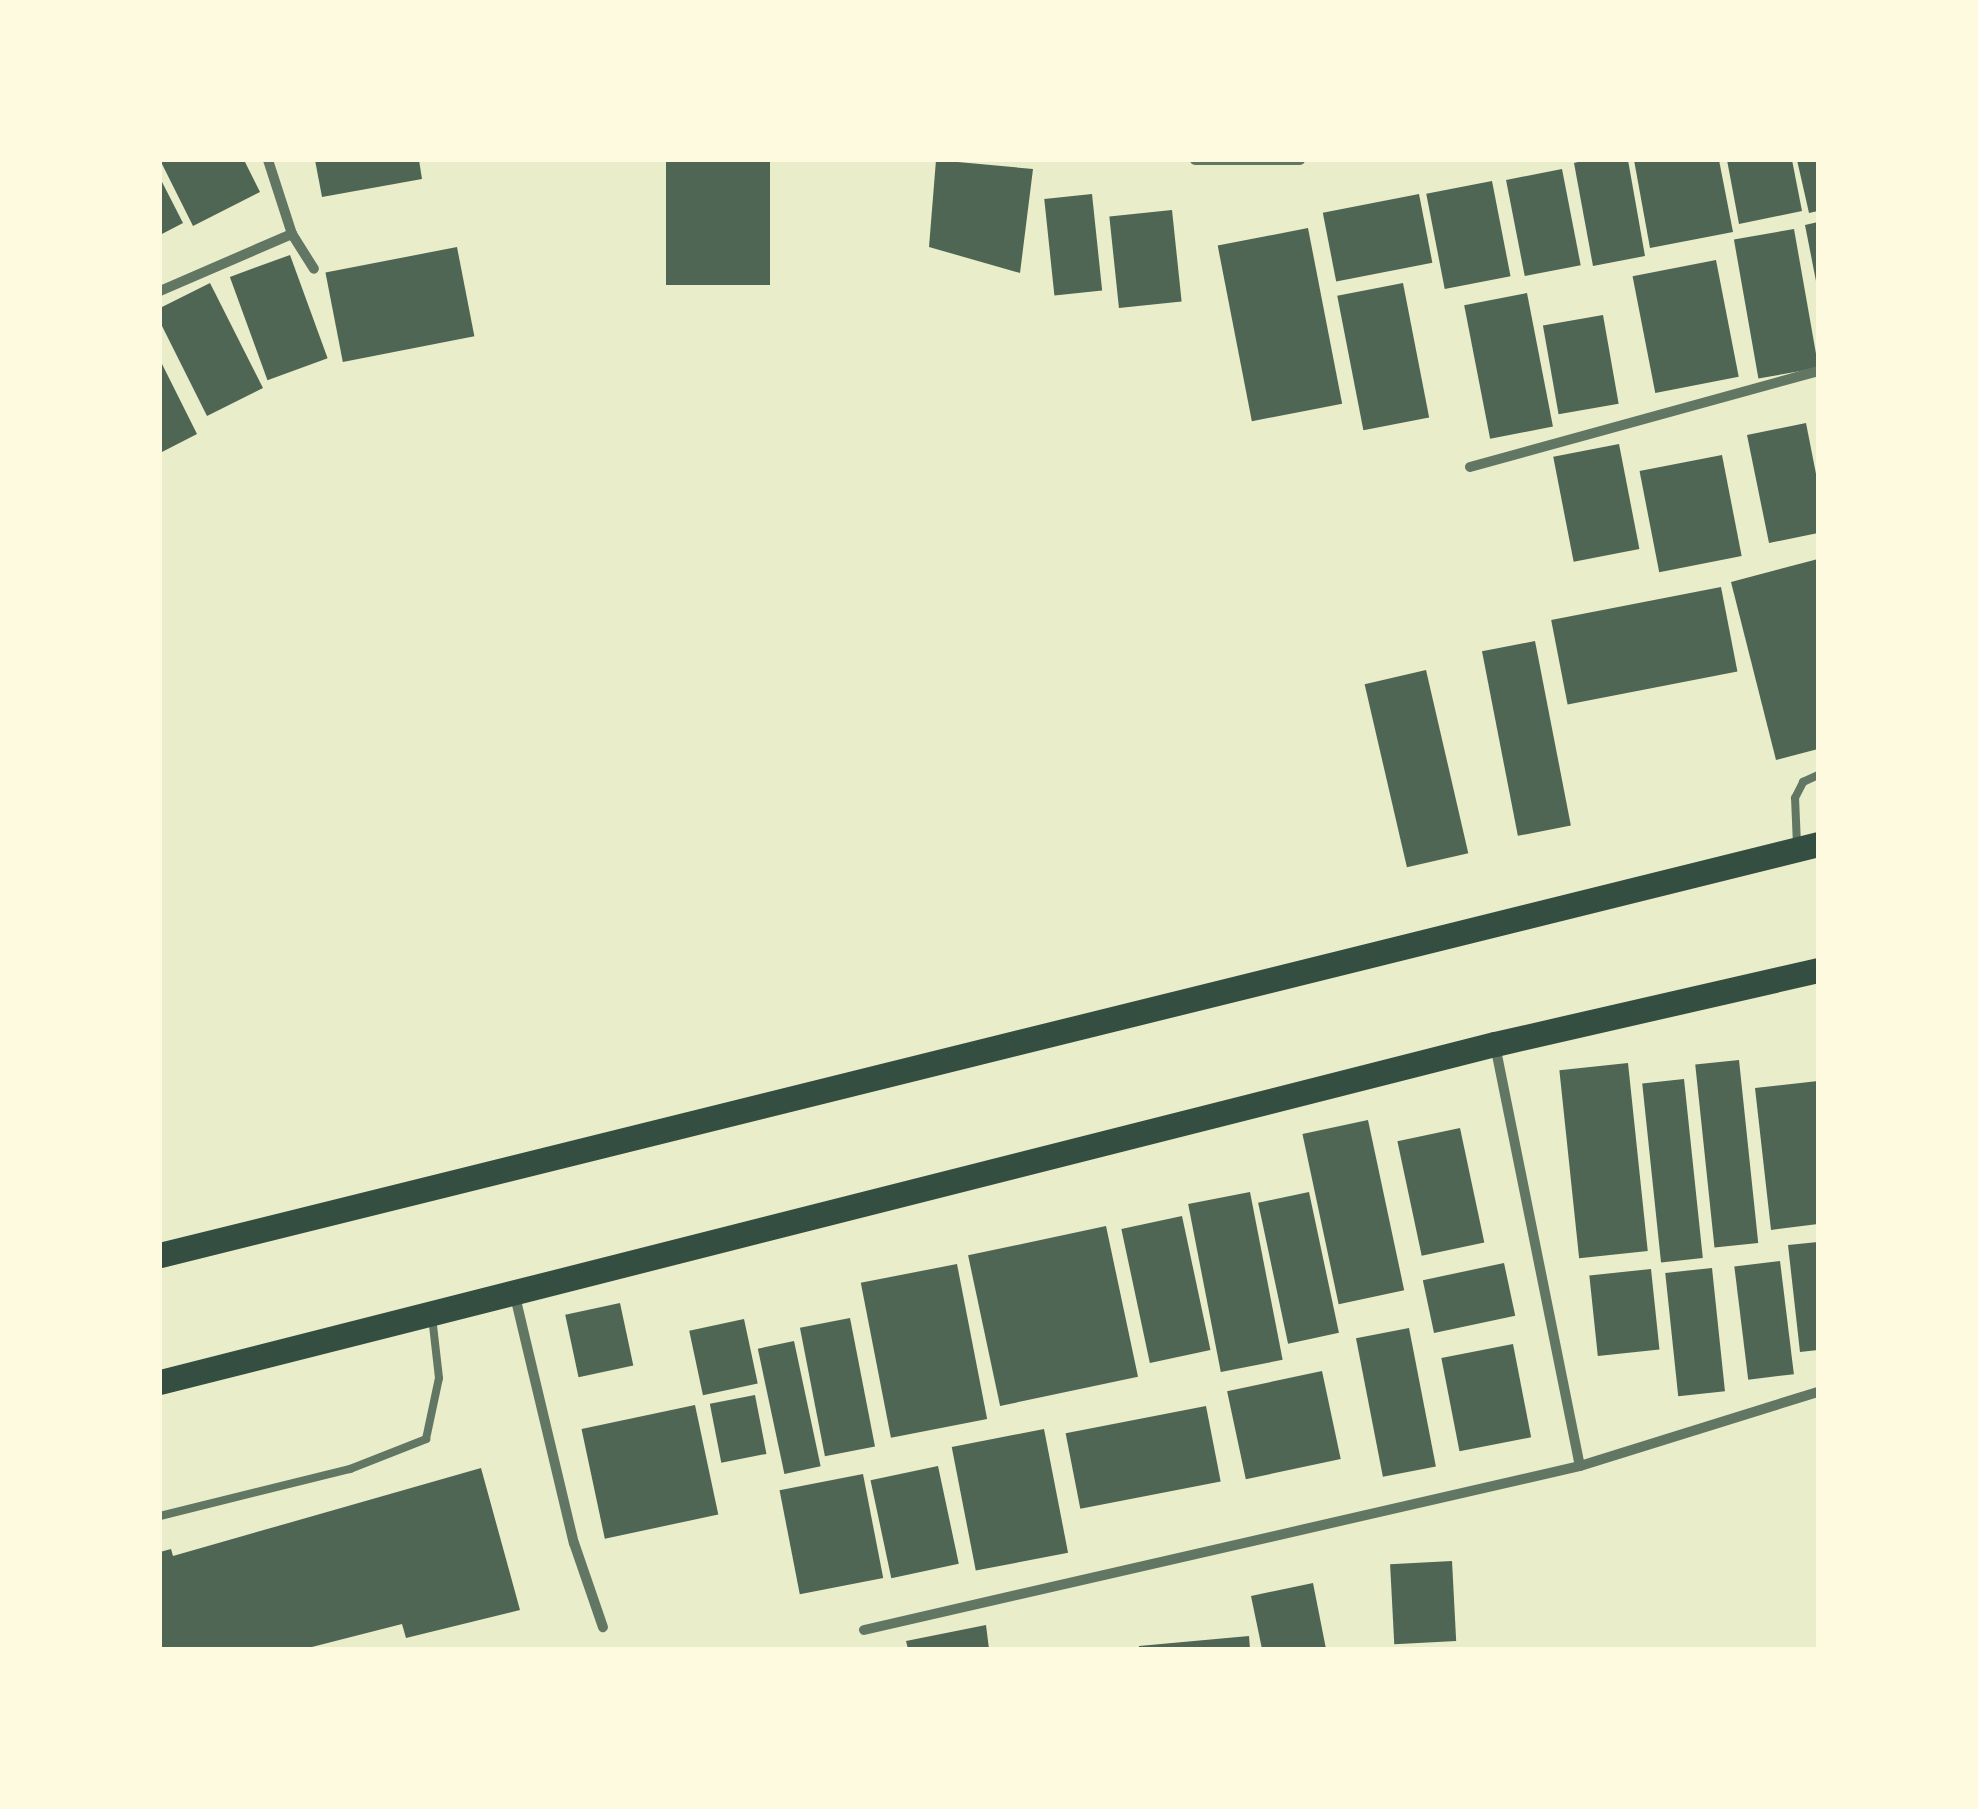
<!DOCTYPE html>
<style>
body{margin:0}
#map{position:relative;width:1978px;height:1809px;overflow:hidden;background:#e9edc9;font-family:Arial,sans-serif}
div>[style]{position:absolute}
.building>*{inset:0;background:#4f6655;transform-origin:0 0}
.service>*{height:8px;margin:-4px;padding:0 4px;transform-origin:4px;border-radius:4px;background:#617663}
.minor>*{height:10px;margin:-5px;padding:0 5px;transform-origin:5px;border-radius:5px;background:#617663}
.primary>*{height:25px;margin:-12.5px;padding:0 12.5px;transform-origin:12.5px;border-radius:12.5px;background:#344e41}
span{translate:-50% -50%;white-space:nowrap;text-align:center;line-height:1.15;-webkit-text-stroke:8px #fefae0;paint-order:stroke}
.frame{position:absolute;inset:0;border:162px solid #fefae0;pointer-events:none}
</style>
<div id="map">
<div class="building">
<i style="clip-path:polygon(160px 160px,244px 160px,260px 192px,193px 226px)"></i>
<i style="clip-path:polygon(315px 160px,419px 160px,422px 179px,322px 197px)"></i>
<i style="left:666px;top:160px;width:104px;height:125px"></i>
<i style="clip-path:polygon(936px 160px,1033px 169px,1020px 273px,929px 247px)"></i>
<i style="clip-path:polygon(1586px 160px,1628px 160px,1645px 256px,1593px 266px,1574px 163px)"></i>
<i style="clip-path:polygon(1634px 160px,1719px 160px,1733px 232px,1650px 248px)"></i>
<i style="clip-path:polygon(1727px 160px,1792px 160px,1802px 211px,1739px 224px)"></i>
<i style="clip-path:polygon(1797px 160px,1818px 160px,1818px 211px,1809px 213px)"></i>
<i style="left:1562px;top:169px;width:98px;height:57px;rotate:79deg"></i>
<i style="clip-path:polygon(160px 178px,183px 223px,160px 235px)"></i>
<i style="left:1492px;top:181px;width:97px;height:67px;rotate:79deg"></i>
<i style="left:1092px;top:194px;width:97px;height:48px;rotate:84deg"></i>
<i style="left:1419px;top:194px;width:70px;height:98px;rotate:79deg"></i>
<i style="left:1172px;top:210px;width:92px;height:63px;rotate:84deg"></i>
<i style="clip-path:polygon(1818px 222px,1818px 281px,1816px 281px,1805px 225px)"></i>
<i style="left:1308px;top:228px;width:179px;height:92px;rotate:79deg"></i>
<i style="left:1794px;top:229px;width:141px;height:61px;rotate:80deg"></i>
<i style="left:457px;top:247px;width:91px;height:134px;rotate:79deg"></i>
<i style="left:290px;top:255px;width:110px;height:64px;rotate:70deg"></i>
<i style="left:1716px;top:260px;width:119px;height:85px;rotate:79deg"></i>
<i style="clip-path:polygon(210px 283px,263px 388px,207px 416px,160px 322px,160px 308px)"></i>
<i style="left:1403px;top:283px;width:137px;height:67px;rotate:79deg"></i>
<i style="left:1527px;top:293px;width:136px;height:64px;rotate:79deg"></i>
<i style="left:1603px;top:315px;width:90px;height:61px;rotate:80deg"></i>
<i style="clip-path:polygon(160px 360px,197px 434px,160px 453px)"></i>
<i style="clip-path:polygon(1806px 423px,1818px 484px,1818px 533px,1769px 543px,1747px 435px)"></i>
<i style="left:1619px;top:444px;width:107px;height:67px;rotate:79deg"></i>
<i style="left:1722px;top:455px;width:103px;height:84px;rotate:79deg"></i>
<i style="clip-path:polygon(1818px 559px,1818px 749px,1776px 760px,1731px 582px)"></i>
<i style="left:1721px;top:587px;width:86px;height:173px;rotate:79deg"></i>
<i style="left:1535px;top:641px;width:188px;height:54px;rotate:79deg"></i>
<i style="left:1426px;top:670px;width:188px;height:63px;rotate:77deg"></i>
<i style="left:1739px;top:1060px;width:184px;height:44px;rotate:84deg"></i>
<i style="left:1628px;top:1063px;width:189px;height:69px;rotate:84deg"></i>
<i style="left:1684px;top:1079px;width:180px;height:42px;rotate:84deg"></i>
<i style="clip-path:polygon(1818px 1081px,1818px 1224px,1771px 1230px,1755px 1088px)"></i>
<i style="left:1368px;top:1120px;width:174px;height:67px;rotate:78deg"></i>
<i style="left:1460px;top:1128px;width:117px;height:64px;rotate:78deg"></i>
<i style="left:1250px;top:1192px;width:171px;height:63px;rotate:79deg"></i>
<i style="left:1309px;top:1192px;width:144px;height:52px;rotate:78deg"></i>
<i style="left:1182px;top:1216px;width:137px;height:62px;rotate:78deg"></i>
<i style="left:1106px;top:1226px;width:154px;height:141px;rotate:78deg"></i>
<i style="clip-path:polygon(1818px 1242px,1818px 1350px,1800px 1352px,1788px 1245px)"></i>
<i style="left:1780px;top:1261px;width:114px;height:46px;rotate:83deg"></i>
<i style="left:1504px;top:1263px;width:54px;height:83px;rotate:78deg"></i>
<i style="left:957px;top:1264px;width:158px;height:98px;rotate:79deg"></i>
<i style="left:1712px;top:1268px;width:124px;height:47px;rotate:84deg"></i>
<i style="left:1651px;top:1269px;width:81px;height:62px;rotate:84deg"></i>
<i style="left:620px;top:1303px;width:64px;height:56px;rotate:78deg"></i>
<i style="left:850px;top:1318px;width:131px;height:51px;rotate:79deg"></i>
<i style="left:744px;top:1319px;width:66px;height:56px;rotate:78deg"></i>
<i style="left:1409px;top:1328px;width:141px;height:54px;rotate:79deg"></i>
<i style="left:794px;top:1341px;width:128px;height:37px;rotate:78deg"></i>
<i style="left:1513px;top:1344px;width:95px;height:73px;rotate:79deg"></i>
<i style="left:1322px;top:1371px;width:90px;height:97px;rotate:78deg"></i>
<i style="left:755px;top:1395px;width:60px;height:46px;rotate:79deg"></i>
<i style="left:695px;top:1405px;width:112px;height:116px;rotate:78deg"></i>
<i style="left:1206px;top:1406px;width:77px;height:143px;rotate:79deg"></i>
<i style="left:1044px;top:1429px;width:126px;height:94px;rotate:79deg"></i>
<i style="left:938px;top:1466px;width:100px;height:69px;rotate:78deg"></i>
<i style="clip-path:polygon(481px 1468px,520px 1610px,406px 1638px,402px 1624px,304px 1649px,160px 1649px,160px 1552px,171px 1549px,173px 1556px)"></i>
<i style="left:863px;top:1474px;width:106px;height:85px;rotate:79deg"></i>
<i style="left:1452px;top:1561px;width:80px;height:62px;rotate:87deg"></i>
<i style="clip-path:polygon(1313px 1583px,1326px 1649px,1262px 1649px,1251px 1596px)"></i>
<i style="clip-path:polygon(986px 1625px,989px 1649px,908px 1649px,906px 1641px)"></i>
<i style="clip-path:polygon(1249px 1636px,1250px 1649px,1139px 1649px,1139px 1646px)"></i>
</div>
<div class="service">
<i style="left:1797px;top:845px;width:47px;rotate:-92.4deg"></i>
<i style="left:1795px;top:798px;width:18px;rotate:-63deg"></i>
<i style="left:1803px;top:782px;width:17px;rotate:-25deg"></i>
<i style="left:160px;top:1516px;width:196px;rotate:-13.9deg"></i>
<i style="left:350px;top:1469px;width:82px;rotate:-21.5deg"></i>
<i style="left:426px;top:1439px;width:62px;rotate:-78deg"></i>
<i style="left:439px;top:1378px;width:61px;rotate:-96.5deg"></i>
</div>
<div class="minor">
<i style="left:268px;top:160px;width:78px;rotate:72deg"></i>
<i style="left:292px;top:234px;width:41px;rotate:57.8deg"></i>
<i style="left:1195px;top:160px;width:105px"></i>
<i style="left:160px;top:291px;width:144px;rotate:-23.4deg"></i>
<i style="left:1470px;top:467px;width:361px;rotate:-15.4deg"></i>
<i style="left:1495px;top:1045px;width:429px;rotate:78.6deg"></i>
<i style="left:514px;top:1292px;width:258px;rotate:76.6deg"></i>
<i style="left:574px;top:1543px;width:89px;rotate:71deg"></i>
<i style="left:864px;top:1630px;width:735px;rotate:-12.9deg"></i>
<i style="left:1580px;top:1466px;width:249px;rotate:-17.3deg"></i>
</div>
<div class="primary">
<i style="left:160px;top:1255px;width:1708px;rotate:-13.92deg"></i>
<i style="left:160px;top:1382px;width:1377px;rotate:-14.21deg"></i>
<i style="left:1495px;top:1044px;width:331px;rotate:-12.9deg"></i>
</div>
<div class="frame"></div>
</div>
